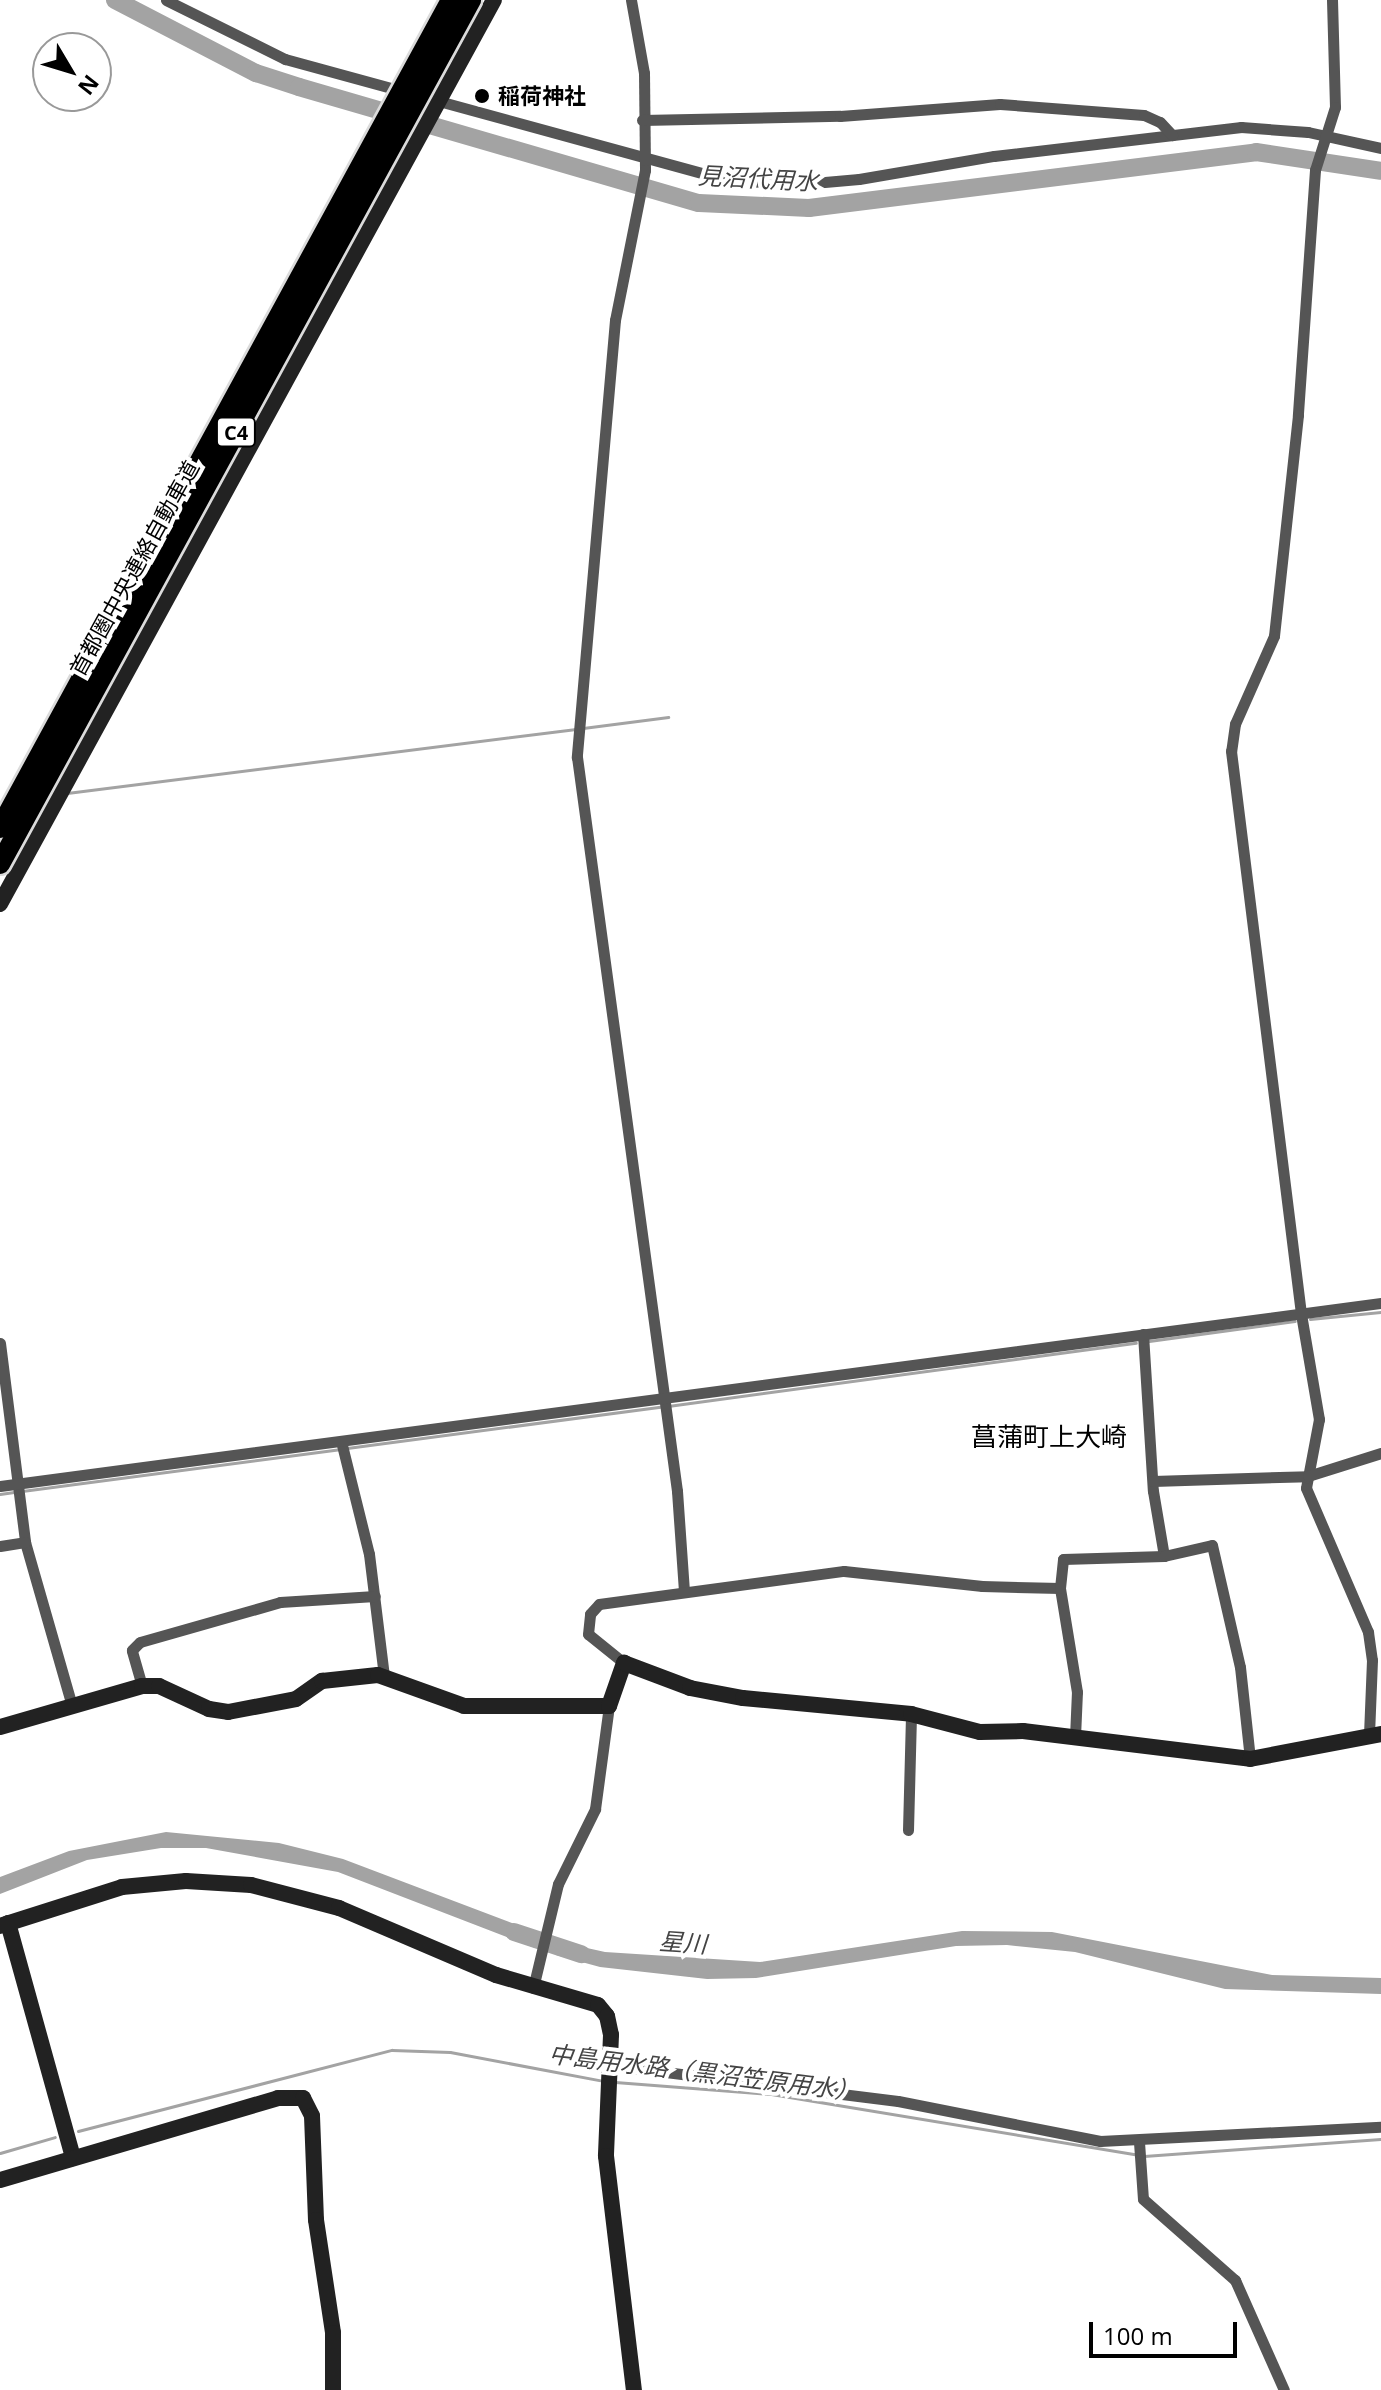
<!DOCTYPE html>
<meta charset="utf-8">
<style>
body{margin:0}
#map{position:relative;width:1381px;height:2390px;overflow:hidden;background:#fff;font-family:"Open Sans","Noto Sans JP",sans-serif}
div>[style]{position:absolute}
.water>*{inset:0;background:#a3a3a3}
.stream>*{height:3px;margin:-1.5px;padding:0 1.5px;transform-origin:1.5px;border-radius:1.5px;background:#a3a3a3}
.river>*{height:18px;margin:-9px;padding:0 9px;transform-origin:9px;border-radius:9px;background:#a3a3a3}
.street>*{height:11px;margin:-5.5px;padding:0 5.5px;transform-origin:5.5px;border-radius:5.5px;background:#555}
.secondary>*{height:16px;margin:-8px;padding:0 8px;transform-origin:8px;border-radius:8px;background:#222}
.bridges{filter:drop-shadow(2px 0 #dbdbdb) drop-shadow(-2px 0 #dbdbdb) drop-shadow(0 2px #dbdbdb) drop-shadow(0 -2px #dbdbdb)}
.highway-bridge>*{height:20px;margin:-10px;padding:0 10px;transform-origin:10px;border-radius:10px;background:#000}
.dots>*{width:22px;height:22px;translate:-50% -50%;box-sizing:border-box;border:4px solid #fff;border-radius:50%}
span{translate:-50% -50%;white-space:nowrap;text-align:center;line-height:1.15;-webkit-text-stroke:8px #fff;paint-order:stroke}
.shield-label span{padding:2px 6px;background:#fff;border:2px solid;border-radius:6px;-webkit-text-stroke-width:0}
.shield-label{font-size:20px;color:#000;font-weight:700}
.poi-label{font-size:22px;color:#000;font-weight:700}
.left{translate:0 -50%;text-align:left}
.street-label{font-size:22px;color:#000}
.water-label{font-size:24px;color:#444;font-style:italic}
.quarter-label{font-size:26px;color:#000}
.north{position:absolute;left:32px;top:32px;width:80px;height:80px;box-sizing:border-box;background:#fff;border:2px solid #999;border-radius:50%;rotate:128deg;font-size:22px;font-weight:700;line-height:32px;text-align:center;color:#000}
.north::after{content:'';display:block;margin:auto;width:28px;height:36px;background:#000;clip-path:polygon(50% 0,100% 100%,50% 72%,0 100%)}
.scale{position:absolute;left:1089px;top:2322px;width:148px;height:36px;box-sizing:border-box;border:4px solid #000;border-top:0;padding-left:10px;font-size:24px;line-height:28px;white-space:nowrap;color:#000;-webkit-text-stroke:6px #fff;paint-order:stroke}
</style>
<div id="map">
<div class="water">
<i style="clip-path:polygon(166px 1832px,279px 1843px,343px 1859px,538px 1933px,535px 1948px,338px 1872px,206px 1848px,161px 1848px,87px 1860px,0 1894px,0 1877px,69px 1851px)"></i>
<i style="clip-path:polygon(962px 1931px,1052px 1932px,1272px 1975px,1381px 1978px,1381px 1994px,1225px 1989px,1075px 1952px,1007px 1945px,956px 1946px,756px 1978px,707px 1979px,600px 1967px,556px 1955px,560px 1942px,605px 1952px,760px 1962px)"></i>
</div>
<div class="stream">
<i style="left:583px;top:728px;width:86px;rotate:-7.4deg"></i>
<i style="left:67px;top:793px;width:513px;rotate:-7.17deg"></i>
<i style="left:1310px;top:1319px;width:71px;rotate:-5.6deg"></i>
<i style="left:1149px;top:1341px;width:147px;rotate:-7.8deg"></i>
<i style="left:668px;top:1406px;width:472px;rotate:-7.7deg"></i>
<i style="left:347px;top:1448px;width:316px;rotate:-7.5deg"></i>
<i style="left:22px;top:1491px;width:320px;rotate:-7.5deg"></i>
<i style="left:0;top:1494px;width:14px;rotate:-8deg"></i>
<i style="left:615px;top:2082px;width:156px;rotate:4.4deg"></i>
<i style="left:771px;top:2094px;width:378px;rotate:9.4deg"></i>
<i style="left:1144px;top:2156px;width:238px;rotate:-4.1deg"></i>
<i style="left:78px;top:2131px;width:324px;rotate:-14.5deg"></i>
<i style="left:392px;top:2050px;width:58px;rotate:2deg"></i>
<i style="left:450px;top:2052px;width:157px;rotate:10.7deg"></i>
<i style="left:0;top:2153px;width:57px;rotate:-16.2deg"></i>
</div>
<div class="river">
<i style="left:115px;top:0;width:159px;rotate:27.4deg"></i>
<i style="left:256px;top:73px;width:45px;rotate:18deg"></i>
<i style="left:299px;top:87px;width:416px;rotate:16.2deg"></i>
<i style="left:699px;top:203px;width:110px;rotate:2.6deg"></i>
<i style="left:809px;top:208px;width:450px;rotate:-7.1deg"></i>
<i style="left:1256px;top:152px;width:126px;rotate:8.6deg"></i>
<i style="left:514px;top:1932px;width:71px;rotate:18.2deg"></i>
</div>
<div class="street">
<i style="left:166px;top:0;width:133px;rotate:26.4deg"></i>
<i style="left:285px;top:59px;width:458px;rotate:15.3deg"></i>
<i style="left:727px;top:180px;width:75px;rotate:3.1deg"></i>
<i style="left:802px;top:184px;width:57px;rotate:-5deg"></i>
<i style="left:859px;top:179px;width:137px;rotate:-9.7deg"></i>
<i style="left:994px;top:156px;width:249px;rotate:-6.7deg"></i>
<i style="left:1241px;top:127px;width:67px;rotate:4.3deg"></i>
<i style="left:1308px;top:132px;width:75px;rotate:12.4deg"></i>
<i style="left:631px;top:0;width:74px;rotate:79.9deg"></i>
<i style="left:644px;top:73px;width:97px;rotate:89.4deg"></i>
<i style="left:645px;top:170px;width:153px;rotate:101.3deg"></i>
<i style="left:615px;top:320px;width:439px;rotate:95deg"></i>
<i style="left:577px;top:757px;width:741px;rotate:82.24deg"></i>
<i style="left:677px;top:1491px;width:99px;rotate:86deg"></i>
<i style="left:1332px;top:0;width:107px;rotate:88.4deg"></i>
<i style="left:1335px;top:107px;width:66px;rotate:107.6deg"></i>
<i style="left:1315px;top:170px;width:246px;rotate:94deg"></i>
<i style="left:1298px;top:415px;width:222px;rotate:96.2deg"></i>
<i style="left:1274px;top:636px;width:96px;rotate:113.9deg"></i>
<i style="left:1235px;top:724px;width:27px;rotate:98deg"></i>
<i style="left:1231px;top:751px;width:567px;rotate:82.91deg"></i>
<i style="left:1301px;top:1314px;width:107px;rotate:80.3deg"></i>
<i style="left:1319px;top:1419px;width:70px;rotate:100.7deg"></i>
<i style="left:1306px;top:1488px;width:157px;rotate:66.7deg"></i>
<i style="left:1368px;top:1632px;width:28px;rotate:82deg"></i>
<i style="left:1372px;top:1660px;width:74px;rotate:92.3deg"></i>
<i style="left:642px;top:120px;width:198px;rotate:-1.2deg"></i>
<i style="left:840px;top:116px;width:160px;rotate:-4.3deg"></i>
<i style="left:1000px;top:104px;width:144px;rotate:4.4deg"></i>
<i style="left:1144px;top:115px;width:17px;rotate:24deg"></i>
<i style="left:1160px;top:122px;width:18px;rotate:47deg"></i>
<i style="left:1143px;top:1334px;width:157px;rotate:86.4deg"></i>
<i style="left:1153px;top:1491px;width:66px;rotate:80.4deg"></i>
<i style="left:0;top:1343px;width:201px;rotate:82.8deg"></i>
<i style="left:25px;top:1542px;width:171px;rotate:74deg"></i>
<i style="left:341px;top:1441px;width:116px;rotate:76.1deg"></i>
<i style="left:369px;top:1554px;width:123px;rotate:83deg"></i>
<i style="left:1153px;top:1481px;width:155px;rotate:-1.8deg"></i>
<i style="left:1308px;top:1476px;width:77px;rotate:-17.5deg"></i>
<i style="left:0;top:1486px;width:1393px;rotate:-7.55deg"></i>
<i style="left:0;top:1546px;width:25px;rotate:-9deg"></i>
<i style="left:624px;top:1663px;width:46px;rotate:-141.1deg"></i>
<i style="left:588px;top:1634px;width:20px;rotate:-84deg"></i>
<i style="left:590px;top:1614px;width:13px;rotate:-48deg"></i>
<i style="left:599px;top:1604px;width:247px;rotate:-7.7deg"></i>
<i style="left:844px;top:1571px;width:139px;rotate:6.2deg"></i>
<i style="left:982px;top:1586px;width:78px;rotate:1.5deg"></i>
<i style="left:142px;top:1686px;width:37px;rotate:-106deg"></i>
<i style="left:132px;top:1650px;width:11px;rotate:-45deg"></i>
<i style="left:140px;top:1642px;width:146px;rotate:-15.9deg"></i>
<i style="left:280px;top:1602px;width:95px;rotate:-3.6deg"></i>
<i style="left:1075px;top:1737px;width:45px;rotate:-87.5deg"></i>
<i style="left:1077px;top:1692px;width:105px;rotate:-99.3deg"></i>
<i style="left:1060px;top:1588px;width:29px;rotate:-84deg"></i>
<i style="left:1063px;top:1559px;width:101px;rotate:-1.7deg"></i>
<i style="left:1164px;top:1556px;width:49px;rotate:-12.9deg"></i>
<i style="left:1212px;top:1545px;width:125px;rotate:77.1deg"></i>
<i style="left:1240px;top:1667px;width:93px;rotate:83.8deg"></i>
<i style="left:908px;top:1830px;width:116px;rotate:-88.5deg"></i>
<i style="left:533px;top:1988px;width:107px;rotate:-76.5deg"></i>
<i style="left:558px;top:1884px;width:84px;rotate:-63.7deg"></i>
<i style="left:595px;top:1809px;width:104px;rotate:-82.3deg"></i>
<i style="left:609px;top:2065px;width:291px;rotate:7.1deg"></i>
<i style="left:898px;top:2101px;width:206px;rotate:11.2deg"></i>
<i style="left:1100px;top:2141px;width:281px;rotate:-2.9deg"></i>
<i style="left:1139px;top:2142px;width:57px;rotate:86deg"></i>
<i style="left:1143px;top:2199px;width:123px;rotate:41.4deg"></i>
<i style="left:1235px;top:2280px;width:120px;rotate:66deg"></i>
</div>
<div class="secondary">
<i style="left:0;top:904px;width:1030px;rotate:-61.35deg"></i>
<i style="left:0;top:1727px;width:148px;rotate:-16.1deg"></i>
<i style="left:142px;top:1686px;width:17px"></i>
<i style="left:159px;top:1686px;width:55px;rotate:24.7deg"></i>
<i style="left:209px;top:1709px;width:19px;rotate:9deg"></i>
<i style="left:228px;top:1712px;width:69px;rotate:-10.8deg"></i>
<i style="left:296px;top:1699px;width:32px;rotate:-35deg"></i>
<i style="left:322px;top:1681px;width:56px;rotate:-6.1deg"></i>
<i style="left:378px;top:1675px;width:91px;rotate:19.8deg"></i>
<i style="left:464px;top:1706px;width:145px"></i>
<i style="left:609px;top:1706px;width:46px;rotate:-70.8deg"></i>
<i style="left:624px;top:1663px;width:71px;rotate:20.7deg"></i>
<i style="left:690px;top:1688px;width:54px;rotate:10.7deg"></i>
<i style="left:743px;top:1698px;width:169px;rotate:5.4deg"></i>
<i style="left:911px;top:1714px;width:71px;rotate:14.6deg"></i>
<i style="left:980px;top:1732px;width:43px;rotate:-1.3deg"></i>
<i style="left:1023px;top:1731px;width:229px;rotate:7deg"></i>
<i style="left:1250px;top:1759px;width:133px;rotate:-10.8deg"></i>
<i style="left:8px;top:1923px;width:244px;rotate:74.5deg"></i>
<i style="left:0;top:1926px;width:128px;rotate:-17.7deg"></i>
<i style="left:122px;top:1887px;width:64px;rotate:-5.4deg"></i>
<i style="left:186px;top:1881px;width:65px;rotate:3.5deg"></i>
<i style="left:251px;top:1885px;width:91px;rotate:14.6deg"></i>
<i style="left:339px;top:1908px;width:171px;rotate:23.1deg"></i>
<i style="left:496px;top:1975px;width:106px;rotate:16.4deg"></i>
<i style="left:598px;top:2005px;width:14px;rotate:51deg"></i>
<i style="left:607px;top:2016px;width:19px;rotate:78deg"></i>
<i style="left:611px;top:2035px;width:121px;rotate:92.4deg"></i>
<i style="left:606px;top:2156px;width:236px;rotate:83.2deg"></i>
<i style="left:0;top:2180px;width:290px;rotate:-16.4deg"></i>
<i style="left:278px;top:2098px;width:25px"></i>
<i style="left:303px;top:2098px;width:20px;rotate:63deg"></i>
<i style="left:312px;top:2116px;width:104px;rotate:87.8deg"></i>
<i style="left:316px;top:2220px;width:114px;rotate:81.4deg"></i>
<i style="left:333px;top:2333px;width:57px;rotate:90deg"></i>
</div>
<div class="bridges">
<div class="highway-bridge">
<i style="left:0;top:828px;width:943px;rotate:-61.42deg"></i>
<i style="left:0;top:864px;width:984px;rotate:-61.4deg"></i>
</div>
</div>
<div class="dots">
<i style="left:482px;top:96px;background:#000"></i>
</div>
<div class="shield-label">
<span style="left:236px;top:432px">C4</span>
</div>
<div class="poi-label">
<span class="left" style="left:498px;top:96px">稲荷神社</span>
</div>
<div class="street-label">
<span style="left:134px;top:568px;rotate:-61deg">首都圏中央連絡自動車道</span>
</div>
<div class="water-label">
<span style="left:758px;top:178px;rotate:3deg">見沼代用水</span>
<span style="left:683px;top:1942px;rotate:4deg">星川</span>
<span style="left:704px;top:2072px;rotate:7deg">中島用水路（黒沼笠原用水）</span>
</div>
<div class="quarter-label">
<span style="left:1049px;top:1437px">菖蒲町上大崎</span>
</div>
<div class="north">N</div>
<div class="scale">100 m</div>
</div>
